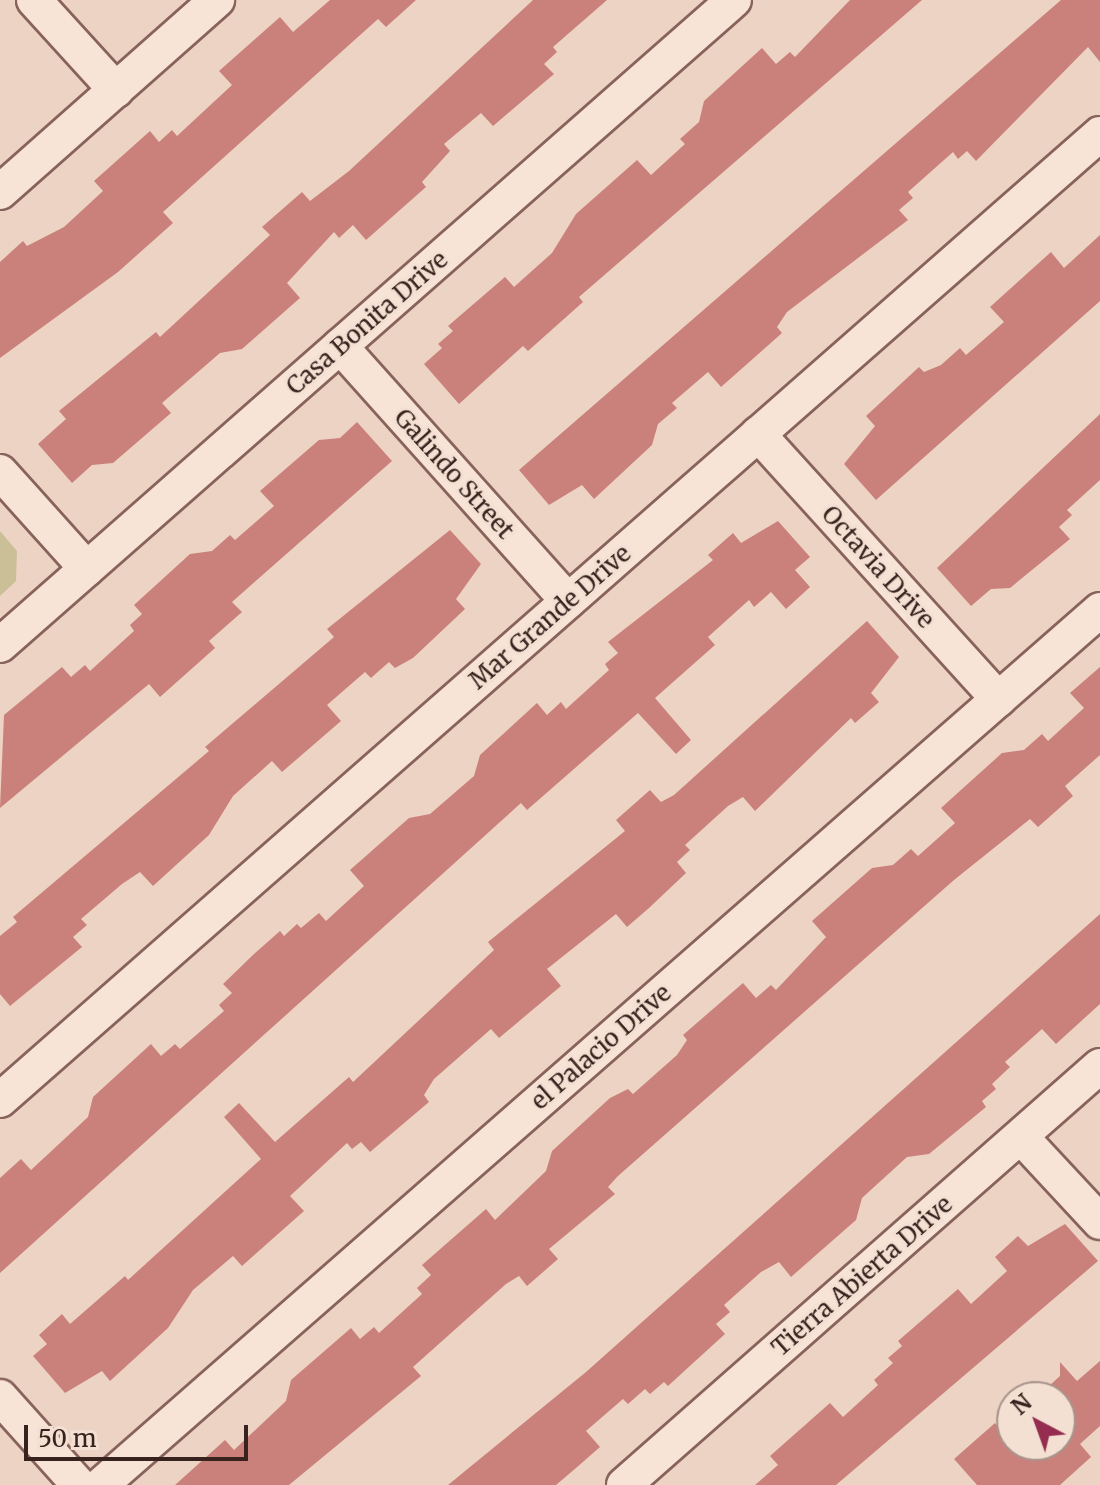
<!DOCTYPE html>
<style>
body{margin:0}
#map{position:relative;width:1100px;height:1485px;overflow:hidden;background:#edd3c4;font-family:Merriweather,serif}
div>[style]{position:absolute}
.green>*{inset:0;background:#cbbf98}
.building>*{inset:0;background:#ca817b}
.roads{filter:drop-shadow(2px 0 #87635b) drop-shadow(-2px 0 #87635b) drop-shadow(0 2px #87635b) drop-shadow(0 -2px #87635b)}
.minor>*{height:34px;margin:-17px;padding:0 17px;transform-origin:17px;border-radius:17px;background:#f8e3d7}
span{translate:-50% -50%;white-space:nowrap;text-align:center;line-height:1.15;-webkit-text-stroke:6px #f4e0d3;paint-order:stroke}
.street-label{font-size:24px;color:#37221e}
.north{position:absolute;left:996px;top:1381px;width:80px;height:80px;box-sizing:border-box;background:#f4e0d3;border:2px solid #a8948b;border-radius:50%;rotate:319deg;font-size:22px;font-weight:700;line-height:32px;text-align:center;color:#37221e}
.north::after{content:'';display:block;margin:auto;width:28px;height:36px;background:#942d50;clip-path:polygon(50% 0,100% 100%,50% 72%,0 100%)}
.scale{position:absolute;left:24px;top:1425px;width:224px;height:36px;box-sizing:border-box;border:4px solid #37221e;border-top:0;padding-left:10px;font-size:24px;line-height:28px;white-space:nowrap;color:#37221e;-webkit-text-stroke:6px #f4e0d3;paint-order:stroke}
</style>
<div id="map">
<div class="green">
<i style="clip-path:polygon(0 531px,17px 551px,16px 581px,0 596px)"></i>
</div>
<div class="building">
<i style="clip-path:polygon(330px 0,416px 0,386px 27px,378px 19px,163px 212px,173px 223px,118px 272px,0 358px,0 262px,23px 241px,27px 246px,64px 227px,103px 191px,94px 181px,150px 131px,159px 142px,172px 130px,177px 136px,232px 85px,219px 71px,280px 17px,293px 32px)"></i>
<i style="clip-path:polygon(533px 0,607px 0,553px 47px,557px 52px,544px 64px,554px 74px,493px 126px,481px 113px,444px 144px,450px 151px,422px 182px,426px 187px,366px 240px,353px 225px,339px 238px,334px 232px,287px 283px,300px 298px,242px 349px,220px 353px,162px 403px,171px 413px,113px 463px,92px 465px,72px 483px,38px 444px,66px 419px,59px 411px,156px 332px,160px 337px,270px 235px,262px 227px,302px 192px,310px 201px,349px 171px)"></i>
<i style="clip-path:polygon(850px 0,922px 0,579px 297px,583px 302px,528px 351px,523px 346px,459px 404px,424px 364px,442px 348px,438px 344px,453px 331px,448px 326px,505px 277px,514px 287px,552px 253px,576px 214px,637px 160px,651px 175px,685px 144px,680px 139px,699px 122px,704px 101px,762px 48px,776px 64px,790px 52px,795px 57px)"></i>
<i style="clip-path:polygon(1061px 0,1100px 0,1100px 62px,1088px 47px,976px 161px,967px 151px,958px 159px,953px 152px,908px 192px,913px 198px,899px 210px,908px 220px,787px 312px,777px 327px,782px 333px,721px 387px,708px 372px,672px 403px,677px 408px,658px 424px,652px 445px,594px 499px,582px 485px,549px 505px,519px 470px)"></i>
<i style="clip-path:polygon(1100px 235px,1100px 301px,876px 500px,844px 464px,875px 426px,866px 416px,919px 367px,924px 372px,941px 365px,960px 348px,966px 355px,1004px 322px,990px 307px,1051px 252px,1064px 268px)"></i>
<i style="clip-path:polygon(1100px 414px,1100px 480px,1067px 510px,1072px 515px,1059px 527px,1070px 539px,1010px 588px,991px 589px,971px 606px,937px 568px)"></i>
<i style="clip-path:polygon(357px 422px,392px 461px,232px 602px,242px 612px,209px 641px,215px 648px,160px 697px,149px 684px,0 808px,4px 715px,62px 667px,71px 677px,85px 665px,90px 671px,134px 631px,130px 625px,142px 614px,134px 605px,190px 554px,212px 551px,230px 535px,235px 540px,274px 506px,260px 491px,319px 440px,340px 438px)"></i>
<i style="clip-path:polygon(778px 521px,810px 557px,795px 570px,810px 587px,786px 609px,771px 592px,754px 607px,749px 600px,708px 637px,715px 645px,655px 698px,691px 740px,676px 754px,638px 713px,527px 810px,521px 803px,0 1273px,0 1178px,21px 1159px,31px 1170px,88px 1117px,93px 1097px,151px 1044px,161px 1056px,175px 1044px,180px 1049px,224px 1011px,219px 1005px,232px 993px,223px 984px,254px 954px,280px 931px,284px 936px,297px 924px,301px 928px,319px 913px,326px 921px,364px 886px,350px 870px,409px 818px,430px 814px,474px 776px,480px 755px,537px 703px,547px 715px,561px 702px,566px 709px,609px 670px,605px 664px,618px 653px,608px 642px,713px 560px,708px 555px,733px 533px,741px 543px)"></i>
<i style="clip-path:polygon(450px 530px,481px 564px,456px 599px,465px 609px,413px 658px,395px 668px,389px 662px,371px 678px,365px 672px,327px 705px,341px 721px,282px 772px,272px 761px,233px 796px,209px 835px,153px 886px,140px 872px,122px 884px,81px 919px,87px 925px,73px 937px,82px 947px,10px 1006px,0 994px,0 936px,17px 922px,13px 917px,209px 751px,205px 747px,334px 637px,327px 629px)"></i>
<i style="clip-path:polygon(867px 621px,899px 657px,871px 693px,879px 702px,855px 723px,851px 718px,755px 811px,743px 797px,728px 806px,685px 845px,690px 850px,677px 862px,686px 873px,649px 908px,627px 927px,616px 914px,547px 969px,561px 986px,499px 1038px,491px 1029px,434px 1079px,424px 1095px,429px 1102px,370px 1152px,361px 1142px,352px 1149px,347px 1143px,290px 1196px,304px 1211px,242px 1266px,233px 1256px,193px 1290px,168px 1328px,110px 1381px,102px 1371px,65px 1393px,33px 1356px,47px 1344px,39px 1335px,62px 1314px,70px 1324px,125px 1276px,128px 1280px,261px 1159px,224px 1117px,239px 1103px,275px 1142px,349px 1077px,353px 1082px,494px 950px,488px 942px,625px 831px,616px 820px,650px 790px,661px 802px,674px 795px)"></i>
<i style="clip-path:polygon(1100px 667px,1100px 755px,1065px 786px,1073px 796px,1038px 827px,1030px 819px,954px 880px,618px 1176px,608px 1187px,615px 1194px,549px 1249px,558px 1259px,527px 1286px,519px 1276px,506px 1284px,413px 1367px,421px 1376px,289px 1485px,175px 1485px,225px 1440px,234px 1450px,286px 1401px,291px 1380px,351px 1328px,360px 1339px,374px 1327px,379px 1333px,422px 1294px,417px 1288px,431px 1275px,422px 1265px,486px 1209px,495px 1220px,546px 1171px,552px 1151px,610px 1098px,628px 1089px,633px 1094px,677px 1055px,687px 1040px,683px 1035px,743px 983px,756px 998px,771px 985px,776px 990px,826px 937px,812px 921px,872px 868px,893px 865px,911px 849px,918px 856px,955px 823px,941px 808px,1002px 753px,1024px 750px,1042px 734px,1048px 741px,1084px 708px,1070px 693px)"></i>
<i style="clip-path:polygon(1100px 914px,1100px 1004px,1056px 1044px,1042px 1029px,1005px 1062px,1010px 1067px,992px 1084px,996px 1089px,982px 1101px,986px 1107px,929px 1154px,907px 1157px,862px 1198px,856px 1220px,791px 1277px,779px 1262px,761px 1272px,724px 1305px,730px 1312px,716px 1324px,725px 1334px,692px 1364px,668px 1386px,664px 1382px,650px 1394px,645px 1389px,628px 1404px,623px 1399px,586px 1431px,600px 1447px,576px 1468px,556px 1485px,448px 1485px,586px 1372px)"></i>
<i style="clip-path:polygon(1065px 1224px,1098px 1261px,836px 1485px,755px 1485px,778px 1465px,770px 1456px,830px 1403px,843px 1417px,878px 1385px,874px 1380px,893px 1363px,888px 1358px,902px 1346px,898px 1341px,958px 1289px,971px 1304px,1007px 1271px,995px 1257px,1018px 1236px,1028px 1246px)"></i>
<i style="clip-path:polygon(1100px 1361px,1100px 1426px,1080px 1444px,1091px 1457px,1060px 1485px,977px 1485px,954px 1459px,995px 1423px,1012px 1445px,1060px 1445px,1060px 1397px,1037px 1397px,1060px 1376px,1060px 1362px,1077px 1381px)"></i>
</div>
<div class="roads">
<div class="minor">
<i style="left:34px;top:0;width:122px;rotate:47.7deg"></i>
<i style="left:0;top:192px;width:290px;rotate:-41.5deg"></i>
<i style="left:340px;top:346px;width:342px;rotate:48.2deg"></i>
<i style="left:758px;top:434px;width:358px;rotate:47.8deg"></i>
<i style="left:0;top:472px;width:130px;rotate:48.1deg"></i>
<i style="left:0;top:645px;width:977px;rotate:-41.31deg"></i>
<i style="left:0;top:1100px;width:1464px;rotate:-41.29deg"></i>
<i style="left:1021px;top:1137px;width:116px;rotate:47.1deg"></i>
<i style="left:0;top:1397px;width:118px;rotate:48.1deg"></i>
<i style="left:101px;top:1485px;width:1328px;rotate:-41.21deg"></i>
<i style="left:624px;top:1485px;width:634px;rotate:-41.36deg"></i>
</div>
</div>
<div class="street-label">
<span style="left:367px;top:323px;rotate:-41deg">Casa Bonita Drive</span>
<span style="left:454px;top:474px;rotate:48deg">Galindo Street</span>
<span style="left:878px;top:567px;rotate:48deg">Octavia Drive</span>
<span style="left:550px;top:617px;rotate:-41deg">Mar Grande Drive</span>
<span style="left:601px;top:1047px;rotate:-41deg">el Palacio Drive</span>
<span style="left:862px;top:1276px;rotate:-41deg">Tierra Abierta Drive</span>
</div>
<div class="north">N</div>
<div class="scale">50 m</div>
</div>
